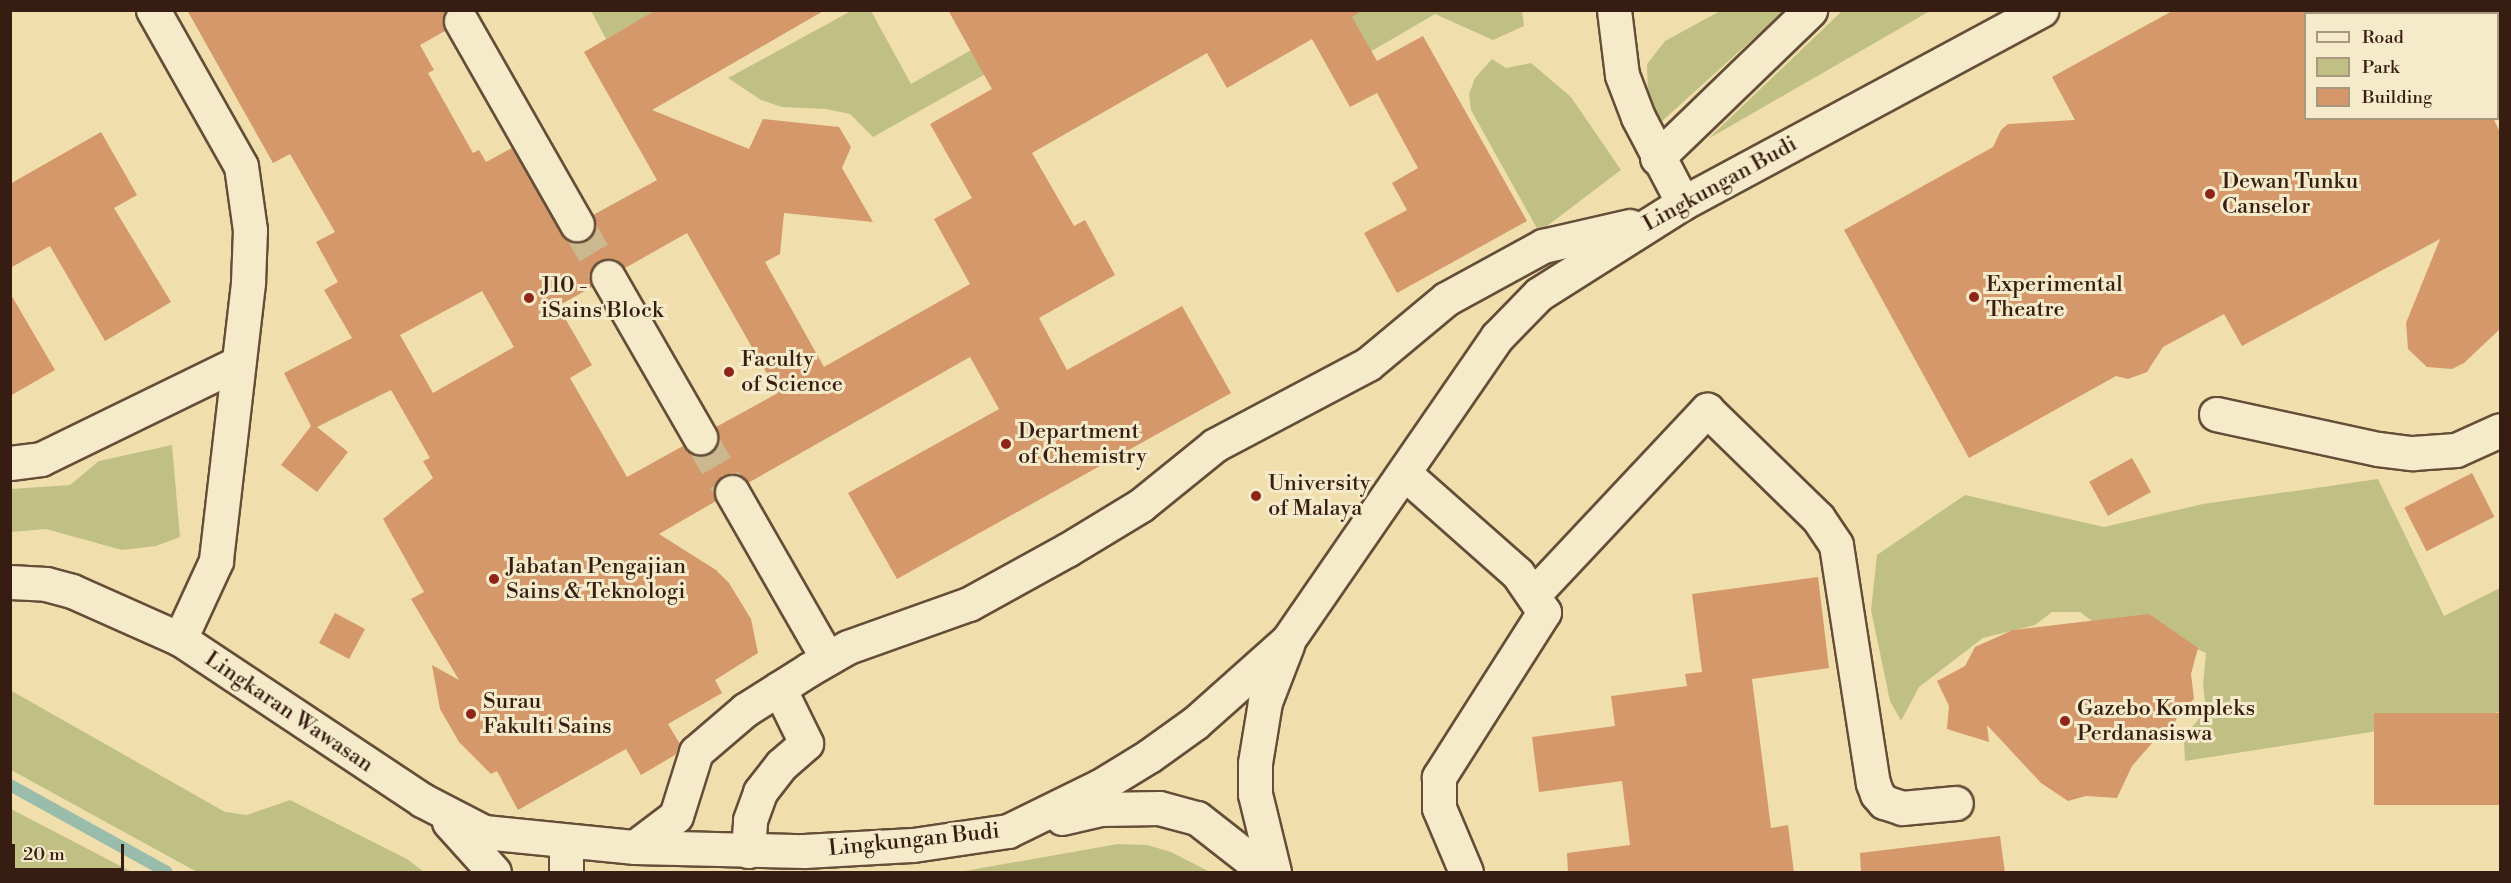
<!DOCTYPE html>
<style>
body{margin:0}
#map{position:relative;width:2511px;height:883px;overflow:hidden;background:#f0dfad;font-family:"Libre Bodoni",serif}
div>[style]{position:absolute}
.green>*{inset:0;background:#c1c084}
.stream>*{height:12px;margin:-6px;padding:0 6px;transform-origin:6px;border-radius:6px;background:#9abdab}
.building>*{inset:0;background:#d4986a;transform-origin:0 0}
.minor-tunnel>*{height:33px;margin-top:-16.5px;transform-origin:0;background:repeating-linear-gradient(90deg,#cbb88e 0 33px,transparent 0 49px)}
.roads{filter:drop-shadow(2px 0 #654d38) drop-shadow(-2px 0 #654d38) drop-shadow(0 2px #654d38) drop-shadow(0 -2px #654d38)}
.minor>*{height:33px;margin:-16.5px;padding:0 16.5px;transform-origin:16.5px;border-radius:16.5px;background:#f5eaca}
.dots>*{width:16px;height:16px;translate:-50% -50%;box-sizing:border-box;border:3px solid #f5eaca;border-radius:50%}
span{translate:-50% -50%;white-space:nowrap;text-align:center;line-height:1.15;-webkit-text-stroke:6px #f5eaca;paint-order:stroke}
.poi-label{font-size:22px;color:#371c11}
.left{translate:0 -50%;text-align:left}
.street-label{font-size:22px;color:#371c11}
.frame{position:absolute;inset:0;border:12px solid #371c11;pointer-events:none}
.legend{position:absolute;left:2304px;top:12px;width:195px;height:108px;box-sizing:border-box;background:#f5eaca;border:2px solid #a99880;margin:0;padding:8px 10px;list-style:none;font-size:18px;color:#371c11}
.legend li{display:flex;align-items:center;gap:12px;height:30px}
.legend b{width:30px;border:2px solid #a99880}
.scale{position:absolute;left:12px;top:844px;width:112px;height:27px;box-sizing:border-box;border:3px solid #371c11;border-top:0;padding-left:8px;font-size:18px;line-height:21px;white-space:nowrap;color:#371c11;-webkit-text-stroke:4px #f5eaca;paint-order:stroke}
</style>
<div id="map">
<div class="green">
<i style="clip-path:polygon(1348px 10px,1522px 11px,1524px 26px,1493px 40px,1435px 14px,1346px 66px)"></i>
<i style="clip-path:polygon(1722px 10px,1784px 11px,1661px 122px,1648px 94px,1647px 64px,1665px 41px)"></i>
<i style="clip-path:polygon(591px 11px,656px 11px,606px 39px)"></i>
<i style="clip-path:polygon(851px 11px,871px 11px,911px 84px,1040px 11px,1098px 11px,873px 137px,850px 114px,826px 109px,782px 107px,761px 100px,728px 78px)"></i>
<i style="clip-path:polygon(1842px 11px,1930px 11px,1708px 139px)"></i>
<i style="clip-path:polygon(1492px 59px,1506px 68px,1531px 63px,1571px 97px,1621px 170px,1539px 232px,1471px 110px,1469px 94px,1475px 78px)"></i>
<i style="clip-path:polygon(172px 445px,180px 537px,156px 546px,122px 550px,46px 529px,11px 532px,11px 489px,70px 485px,99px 461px)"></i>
<i style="clip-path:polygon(2378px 479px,2444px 616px,2500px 588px,2500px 712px,2185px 761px,2184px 743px,2190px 729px,2206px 711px,2203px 684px,2206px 653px,2175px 640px,2093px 622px,2080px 612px,2052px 612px,2035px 625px,1983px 638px,1919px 687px,1901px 721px,1890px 701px,1871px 610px,1877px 555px,1965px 495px,2104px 527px,2203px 504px)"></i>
<i style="clip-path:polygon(10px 690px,225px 812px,247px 815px,290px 800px,407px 859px,424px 872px,197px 872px,11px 770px)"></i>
<i style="clip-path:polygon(10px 809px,11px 809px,132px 872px,11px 872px)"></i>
<i style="clip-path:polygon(1118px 844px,1147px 845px,1171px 852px,1210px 872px,959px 872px)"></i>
</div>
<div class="stream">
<i style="left:10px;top:785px;width:179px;rotate:29deg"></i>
</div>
<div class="building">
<i style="clip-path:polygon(evenodd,187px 10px,446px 10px,445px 31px,420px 45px,434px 70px,428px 73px,473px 153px,479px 150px,486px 162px,512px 148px,561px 233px,576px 243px,593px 234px,593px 215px,657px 180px,584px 52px,656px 10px,825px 10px,652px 110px,749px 149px,763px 119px,839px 127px,851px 147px,842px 168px,873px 222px,784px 213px,780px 254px,765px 262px,824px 367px,970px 284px,934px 219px,972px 198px,930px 124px,992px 89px,948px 10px,1363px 10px,1352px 17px,1377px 61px,1423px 36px,1527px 221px,1397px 293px,1364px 233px,1407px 210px,1392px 183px,1418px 168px,1377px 93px,1350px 107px,1312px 39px,1227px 88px,1207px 53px,1032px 153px,1074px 226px,1085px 220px,1115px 275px,1039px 318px,1067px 370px,1182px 306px,1231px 393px,897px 579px,848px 493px,999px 409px,970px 357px,748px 483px,733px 473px,722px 476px,713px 491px,716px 501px,659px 534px,716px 570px,729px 583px,751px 619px,758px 653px,715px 680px,722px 693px,668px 724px,680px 744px,675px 755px,641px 775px,626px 749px,518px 810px,497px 771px,491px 774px,459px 742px,440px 709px,432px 665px,459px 680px,411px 599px,424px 592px,383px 519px,433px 478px,423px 461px,430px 458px,391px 390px,317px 427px,348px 452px,317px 492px,281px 465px,311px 426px,284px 373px,352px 338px,324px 290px,338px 282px,316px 242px,335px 232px,290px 154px,273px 163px,187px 10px,687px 233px,778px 393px,716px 427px,716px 446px,709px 453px,691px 453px,683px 446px,627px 477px,570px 378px,592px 365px,558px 306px,592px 287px,592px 268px,599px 261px,617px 261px,625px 268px,687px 233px,187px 10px,482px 291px,514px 347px,433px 393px,400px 335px,482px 291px)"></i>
<i style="clip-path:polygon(2174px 10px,2306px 10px,2306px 118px,2493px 118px,2500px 132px,2500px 329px,2464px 363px,2452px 369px,2427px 367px,2408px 349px,2406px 323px,2440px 239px,2242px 346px,2224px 314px,2163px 347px,2147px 372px,2128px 379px,2116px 376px,1969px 458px,1844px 230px,1993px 147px,2001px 130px,2008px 124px,2075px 120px,2052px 77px)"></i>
<i style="clip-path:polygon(101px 132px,137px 195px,114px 208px,171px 302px,105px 341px,50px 246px,10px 268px,10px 184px)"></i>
<i style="clip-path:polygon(10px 293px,55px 370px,10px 396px)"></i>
<i style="left:2132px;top:458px;width:39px;height:49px;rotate:61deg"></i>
<i style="left:2472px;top:473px;width:49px;height:76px;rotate:63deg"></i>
<i style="clip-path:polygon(1818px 577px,1829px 668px,1752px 679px,1771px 828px,1788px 825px,1794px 873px,1568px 873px,1567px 853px,1630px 845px,1622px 781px,1539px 792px,1532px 737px,1615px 726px,1611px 696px,1687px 686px,1685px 674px,1702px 672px,1692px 594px)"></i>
<i style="left:335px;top:613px;width:34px;height:34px;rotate:28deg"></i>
<i style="clip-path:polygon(2149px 614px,2198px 648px,2191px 674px,2194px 699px,2179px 712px,2171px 733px,2153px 742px,2132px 766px,2117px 798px,2086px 796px,2068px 801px,2041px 783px,1987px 725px,1989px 742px,1947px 729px,1949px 706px,1937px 681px,1965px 666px,1975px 647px,2013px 630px)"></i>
<i style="left:2500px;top:713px;width:92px;height:126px;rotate:90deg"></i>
<i style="clip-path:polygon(2000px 836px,2005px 873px,1861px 873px,1860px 853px)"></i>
</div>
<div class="minor-tunnel">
<i style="left:577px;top:224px;width:61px;rotate:59.7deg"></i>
<i style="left:700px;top:437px;width:64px;rotate:59.8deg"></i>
</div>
<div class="roads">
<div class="minor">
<i style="left:153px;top:10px;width:179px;rotate:60.6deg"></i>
<i style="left:241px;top:166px;width:65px;rotate:82deg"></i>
<i style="left:250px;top:230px;width:53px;rotate:92.2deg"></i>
<i style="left:248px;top:283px;width:280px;rotate:96.6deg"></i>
<i style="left:216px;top:561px;width:86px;rotate:114.8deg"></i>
<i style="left:1614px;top:10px;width:65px;rotate:83deg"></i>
<i style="left:1622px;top:75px;width:45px;rotate:69.1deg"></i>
<i style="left:1638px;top:117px;width:97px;rotate:62.4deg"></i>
<i style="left:461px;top:21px;width:234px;rotate:60.3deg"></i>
<i style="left:1657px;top:158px;width:213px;rotate:-44deg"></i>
<i style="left:608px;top:277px;width:185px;rotate:60.1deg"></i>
<i style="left:2216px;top:414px;width:166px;rotate:12.2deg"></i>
<i style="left:2378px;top:449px;width:35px;rotate:7deg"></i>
<i style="left:2413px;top:453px;width:43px;rotate:-4deg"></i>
<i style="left:2456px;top:450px;width:48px;rotate:-24.4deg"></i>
<i style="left:10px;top:463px;width:31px;rotate:-7deg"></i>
<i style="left:41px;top:459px;width:219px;rotate:-26deg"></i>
<i style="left:1404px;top:473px;width:152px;rotate:41.5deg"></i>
<i style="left:1518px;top:574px;width:46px;rotate:55.6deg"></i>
<i style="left:1544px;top:612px;width:196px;rotate:122.5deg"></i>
<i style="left:1439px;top:777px;width:31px;rotate:90deg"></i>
<i style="left:1439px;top:808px;width:69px;rotate:67.1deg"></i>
<i style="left:732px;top:492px;width:191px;rotate:60.2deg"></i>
<i style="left:10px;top:582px;width:36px;rotate:3deg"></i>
<i style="left:46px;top:584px;width:27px;rotate:15deg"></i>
<i style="left:72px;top:591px;width:118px;rotate:24deg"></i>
<i style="left:180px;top:639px;width:291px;rotate:33.6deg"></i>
<i style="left:422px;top:800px;width:70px;rotate:27.3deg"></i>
<i style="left:484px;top:832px;width:152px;rotate:5.7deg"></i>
<i style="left:635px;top:847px;width:169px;rotate:1.4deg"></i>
<i style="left:804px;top:851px;width:109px;rotate:-3.2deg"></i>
<i style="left:913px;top:845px;width:96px;rotate:-8.4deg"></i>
<i style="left:1008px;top:831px;width:102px;rotate:-26.1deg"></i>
<i style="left:1100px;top:786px;width:57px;rotate:-31.5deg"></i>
<i style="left:1149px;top:756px;width:57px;rotate:-35.7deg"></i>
<i style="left:1195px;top:723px;width:125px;rotate:-41.7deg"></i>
<i style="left:1288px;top:640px;width:368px;rotate:-55.4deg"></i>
<i style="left:1497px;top:337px;width:60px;rotate:-45.7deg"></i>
<i style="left:1539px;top:294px;width:170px;rotate:-32.3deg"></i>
<i style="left:1683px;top:203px;width:407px;rotate:-28.3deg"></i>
<i style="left:1534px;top:594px;width:253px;rotate:-46.8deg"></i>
<i style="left:1707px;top:410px;width:155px;rotate:44.2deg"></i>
<i style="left:1818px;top:518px;width:32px;rotate:56deg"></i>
<i style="left:1836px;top:545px;width:241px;rotate:81.2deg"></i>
<i style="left:1873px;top:783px;width:12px;rotate:70deg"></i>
<i style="left:1877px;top:794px;width:11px;rotate:49deg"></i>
<i style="left:1884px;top:802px;width:19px;rotate:18deg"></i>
<i style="left:1902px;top:808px;width:54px;rotate:-5.3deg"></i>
<i style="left:1062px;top:818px;width:40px;rotate:-13deg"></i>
<i style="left:1101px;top:809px;width:58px;rotate:-1deg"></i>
<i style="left:1159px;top:808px;width:39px;rotate:15deg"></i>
<i style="left:1197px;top:818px;width:88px;rotate:38deg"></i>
<i style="left:449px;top:822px;width:67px;rotate:48deg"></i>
<i style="left:635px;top:847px;width:51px;rotate:-37.1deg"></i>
<i style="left:676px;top:816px;width:67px;rotate:-72.6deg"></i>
<i style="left:696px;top:752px;width:65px;rotate:-40.6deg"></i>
<i style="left:745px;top:710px;width:75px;rotate:-32.4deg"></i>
<i style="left:808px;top:670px;width:46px;rotate:-29.9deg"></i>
<i style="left:848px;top:647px;width:128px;rotate:-19.6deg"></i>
<i style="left:969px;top:604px;width:112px;rotate:-28.9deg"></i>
<i style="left:1067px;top:550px;width:87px;rotate:-31.3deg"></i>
<i style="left:1141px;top:505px;width:95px;rotate:-39deg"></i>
<i style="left:1215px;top:445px;width:173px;rotate:-27.9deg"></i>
<i style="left:1368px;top:364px;width:102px;rotate:-39.8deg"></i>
<i style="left:1446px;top:299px;width:111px;rotate:-28.7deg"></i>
<i style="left:1543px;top:246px;width:89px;rotate:-12.9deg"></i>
<i style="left:748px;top:851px;width:31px;rotate:-86deg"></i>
<i style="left:750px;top:820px;width:30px;rotate:-70deg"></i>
<i style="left:760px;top:792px;width:34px;rotate:-52deg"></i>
<i style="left:781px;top:765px;width:33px;rotate:-41deg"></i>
<i style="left:806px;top:743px;width:61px;rotate:-116.1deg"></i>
<i style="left:566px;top:872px;width:29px;rotate:-90deg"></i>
<i style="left:1274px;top:872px;width:80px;rotate:-103.7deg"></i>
<i style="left:1255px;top:794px;width:31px;rotate:-90deg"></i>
<i style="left:1255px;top:763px;width:62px;rotate:-80.7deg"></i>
<i style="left:1265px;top:702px;width:61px;rotate:-68.9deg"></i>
</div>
</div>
<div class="dots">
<i style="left:2210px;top:194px;background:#8f2418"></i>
<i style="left:1974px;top:297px;background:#8f2418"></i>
<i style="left:529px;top:298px;background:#8f2418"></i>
<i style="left:729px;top:372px;background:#8f2418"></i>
<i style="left:1006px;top:444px;background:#8f2418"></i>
<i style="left:1256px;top:496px;background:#8f2418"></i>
<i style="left:494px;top:579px;background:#8f2418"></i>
<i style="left:471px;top:714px;background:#8f2418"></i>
<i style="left:2065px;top:721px;background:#8f2418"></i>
</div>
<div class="poi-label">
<span class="left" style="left:2222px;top:194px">Dewan Tunku<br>Canselor</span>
<span class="left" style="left:1986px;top:297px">Experimental<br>Theatre</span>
<span class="left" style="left:541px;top:298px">J10 -<br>iSains Block</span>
<span class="left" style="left:741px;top:372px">Faculty<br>of Science</span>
<span class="left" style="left:1018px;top:444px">Department<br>of Chemistry</span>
<span class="left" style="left:1268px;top:496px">University<br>of Malaya</span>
<span class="left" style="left:506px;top:579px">Jabatan Pengajian<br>Sains &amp; Teknologi</span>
<span class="left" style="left:483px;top:714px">Surau<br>Fakulti Sains</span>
<span class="left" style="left:2077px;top:721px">Gazebo Kompleks<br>Perdanasiswa</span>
</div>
<div class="street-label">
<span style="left:1720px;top:184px;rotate:-29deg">Lingkungan Budi</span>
<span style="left:289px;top:712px;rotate:34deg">Lingkaran Wawasan</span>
<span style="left:914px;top:840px;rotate:-6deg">Lingkungan Budi</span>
</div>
<div class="frame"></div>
<ul class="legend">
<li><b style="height:8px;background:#f5eaca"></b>Road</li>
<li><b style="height:16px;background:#c1c084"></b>Park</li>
<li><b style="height:16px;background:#d4986a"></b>Building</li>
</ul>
<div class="scale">20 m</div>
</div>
